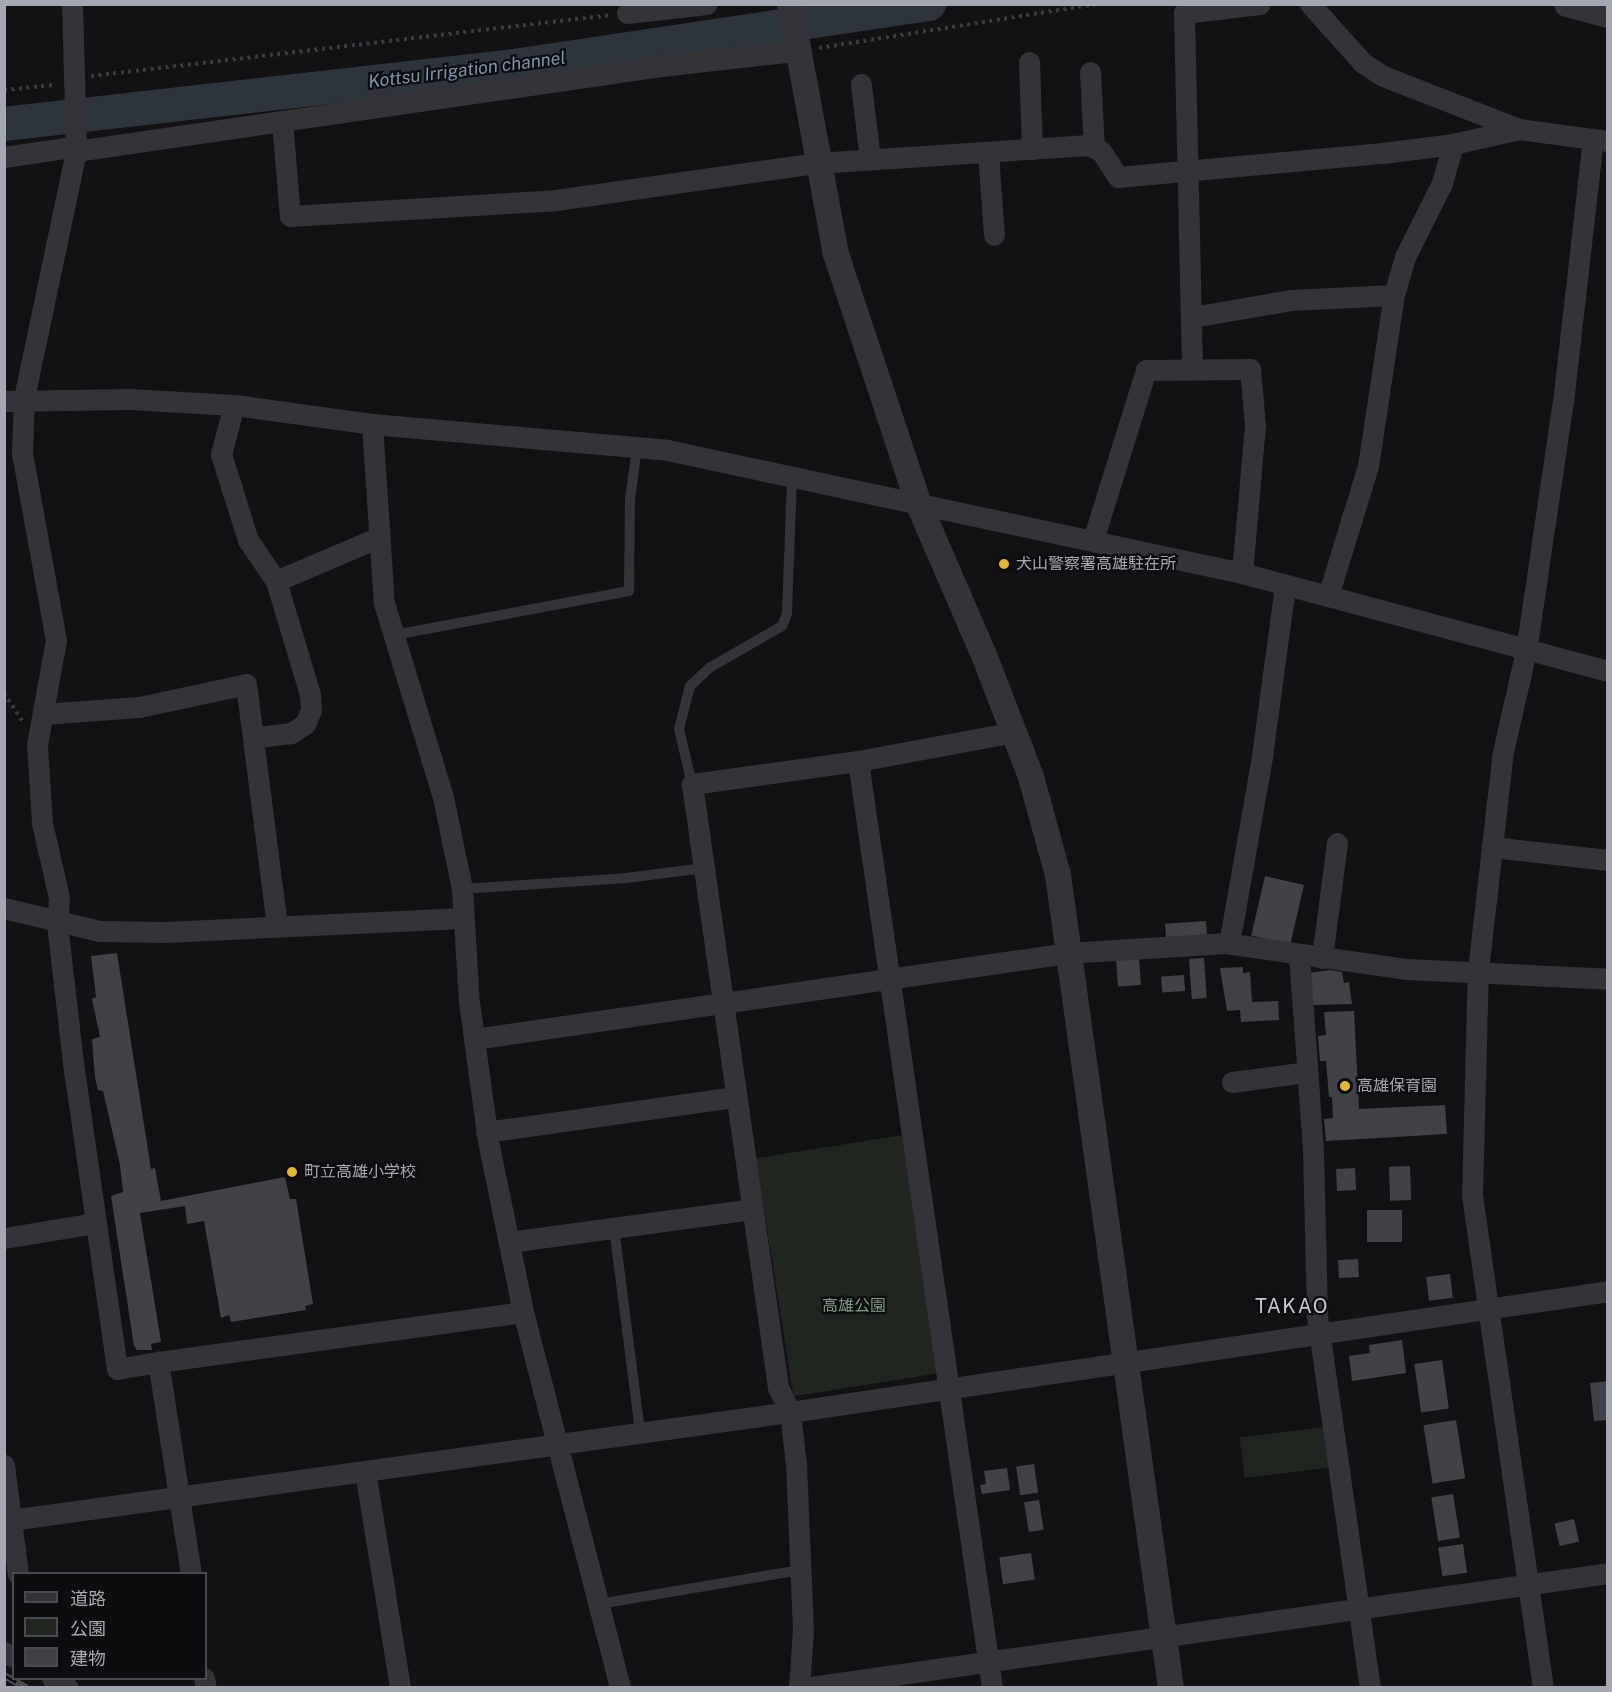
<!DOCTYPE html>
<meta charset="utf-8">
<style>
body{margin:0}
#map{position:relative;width:1612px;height:1692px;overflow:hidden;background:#121214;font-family:"Public Sans","Noto Sans JP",sans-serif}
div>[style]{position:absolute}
.green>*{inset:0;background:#1f2620;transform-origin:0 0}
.river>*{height:34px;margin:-17px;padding:0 17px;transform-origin:17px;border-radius:17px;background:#2d343b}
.building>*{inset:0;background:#414247;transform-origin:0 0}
.path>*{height:4px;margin-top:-2px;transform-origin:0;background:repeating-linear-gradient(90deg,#3a3b3f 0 3px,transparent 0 7.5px)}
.service>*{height:10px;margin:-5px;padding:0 5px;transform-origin:5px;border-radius:5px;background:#343438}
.minor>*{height:21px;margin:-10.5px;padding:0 10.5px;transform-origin:10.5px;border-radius:10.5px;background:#343438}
.tertiary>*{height:26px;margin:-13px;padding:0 13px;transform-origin:13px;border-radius:13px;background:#343438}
.rail>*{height:7px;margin-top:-3.5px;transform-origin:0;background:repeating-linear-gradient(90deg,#0d0d0f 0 14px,#4d4e53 0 28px);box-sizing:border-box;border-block:2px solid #4d4e53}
.dots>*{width:16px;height:16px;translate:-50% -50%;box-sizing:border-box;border:3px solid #0d0d0f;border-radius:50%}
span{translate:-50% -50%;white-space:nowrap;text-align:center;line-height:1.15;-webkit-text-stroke:4.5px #0d0d0f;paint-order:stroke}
.poi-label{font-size:16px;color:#a5a8b3}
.left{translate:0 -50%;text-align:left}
.park-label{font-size:16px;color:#7d9d81}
.water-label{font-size:18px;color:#7d93ad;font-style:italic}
.quarter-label{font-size:20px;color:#c5c7d0;letter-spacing:1.5px}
.frame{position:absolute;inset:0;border:6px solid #a5a8b3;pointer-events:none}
.legend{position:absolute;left:12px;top:1572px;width:195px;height:108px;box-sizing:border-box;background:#0d0d0f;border:2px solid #4a4b51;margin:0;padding:8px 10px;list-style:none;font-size:18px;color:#a5a8b3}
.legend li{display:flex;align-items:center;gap:12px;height:30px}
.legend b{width:30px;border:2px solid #4a4b51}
</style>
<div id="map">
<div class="green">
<i style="left:903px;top:1135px;width:241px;height:149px;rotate:81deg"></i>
<i style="left:1324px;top:1427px;width:41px;height:85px;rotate:83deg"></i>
</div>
<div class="river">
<i style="left:4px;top:124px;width:506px;rotate:-6.47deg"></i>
<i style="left:507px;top:67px;width:427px;rotate:-8.5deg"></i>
</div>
<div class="building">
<i style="left:1265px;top:876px;width:40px;height:61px;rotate:13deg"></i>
<i style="left:1206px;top:921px;width:15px;height:41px;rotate:86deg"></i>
<i style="clip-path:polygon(117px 953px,151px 1169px,155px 1168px,161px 1201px,285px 1177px,290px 1199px,296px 1199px,313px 1304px,305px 1306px,306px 1310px,231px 1322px,229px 1315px,221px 1318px,204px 1221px,187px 1224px,185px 1206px,140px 1213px,161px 1342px,151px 1344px,152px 1350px,137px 1350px,134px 1346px,111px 1196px,123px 1192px,120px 1165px,103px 1091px,98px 1090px,95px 1078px,92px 1039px,100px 1037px,92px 999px,96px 997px,91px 956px)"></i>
<i style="left:1139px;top:958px;width:27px;height:23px;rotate:86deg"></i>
<i style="left:1204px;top:958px;width:40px;height:15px;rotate:86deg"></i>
<i style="clip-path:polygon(1243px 967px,1243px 973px,1250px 972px,1252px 1002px,1278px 1001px,1279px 1020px,1241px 1022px,1240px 1010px,1227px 1011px,1220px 968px)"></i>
<i style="clip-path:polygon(1330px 970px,1342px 972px,1344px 983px,1349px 982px,1352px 1004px,1312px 1005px,1308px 973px)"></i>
<i style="left:1184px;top:975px;width:16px;height:23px;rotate:86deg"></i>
<i style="clip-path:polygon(1354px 1011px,1359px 1109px,1445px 1105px,1447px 1134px,1326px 1141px,1324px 1119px,1333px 1118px,1332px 1097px,1329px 1097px,1326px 1061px,1320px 1061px,1318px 1036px,1326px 1035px,1324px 1012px)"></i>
<i style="left:1410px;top:1166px;width:34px;height:21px;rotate:88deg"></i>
<i style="left:1355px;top:1168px;width:22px;height:19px;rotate:87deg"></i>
<i style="left:1402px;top:1210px;width:32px;height:35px;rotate:90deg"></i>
<i style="left:1358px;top:1259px;width:18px;height:20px;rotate:87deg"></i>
<i style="left:1450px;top:1274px;width:24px;height:24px;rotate:83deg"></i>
<i style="clip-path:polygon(1402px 1340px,1406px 1373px,1352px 1381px,1349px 1356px,1370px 1353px,1369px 1345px)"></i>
<i style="left:1442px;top:1360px;width:49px;height:28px;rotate:82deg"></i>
<i style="clip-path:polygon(1608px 1381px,1608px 1420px,1594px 1421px,1590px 1383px)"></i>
<i style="left:1456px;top:1420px;width:59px;height:33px;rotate:81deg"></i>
<i style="left:1034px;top:1464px;width:29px;height:18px;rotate:82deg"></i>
<i style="clip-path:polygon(1007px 1468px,1010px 1490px,982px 1494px,980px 1485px,986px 1484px,984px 1471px)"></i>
<i style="left:1453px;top:1494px;width:44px;height:22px;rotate:81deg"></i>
<i style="left:1039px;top:1500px;width:30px;height:15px;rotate:81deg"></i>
<i style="left:1574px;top:1519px;width:23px;height:20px;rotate:77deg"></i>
<i style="left:1463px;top:1544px;width:29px;height:25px;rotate:82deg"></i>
<i style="left:1031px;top:1553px;width:27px;height:32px;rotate:82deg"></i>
</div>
<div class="path">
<i style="left:819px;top:48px;width:281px;rotate:-9deg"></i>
<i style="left:91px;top:76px;width:524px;rotate:-6.69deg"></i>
<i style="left:4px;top:90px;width:50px;rotate:-5.7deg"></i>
<i style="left:4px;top:693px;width:33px;rotate:57deg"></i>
</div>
<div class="service">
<i style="left:394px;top:635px;width:239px;rotate:-10.6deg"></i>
<i style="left:629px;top:591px;width:92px;rotate:-89.4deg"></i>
<i style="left:630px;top:499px;width:52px;rotate:-82.3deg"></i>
<i style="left:692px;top:784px;width:57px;rotate:-103.3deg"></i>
<i style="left:679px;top:729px;width:44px;rotate:-75.7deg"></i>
<i style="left:690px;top:686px;width:26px;rotate:-43deg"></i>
<i style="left:709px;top:668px;width:84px;rotate:-29.9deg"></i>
<i style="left:782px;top:626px;width:13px;rotate:-67deg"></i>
<i style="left:787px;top:614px;width:139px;rotate:-87.9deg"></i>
<i style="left:462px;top:889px;width:164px;rotate:-3.8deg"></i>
<i style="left:626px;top:878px;width:79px;rotate:-7.3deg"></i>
<i style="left:614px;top:1228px;width:205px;rotate:82.7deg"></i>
<i style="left:599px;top:1604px;width:204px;rotate:-9.6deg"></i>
</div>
<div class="minor">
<i style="left:72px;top:4px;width:147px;rotate:88.4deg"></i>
<i style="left:76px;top:151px;width:252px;rotate:101.9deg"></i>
<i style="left:24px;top:398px;width:55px;rotate:92.1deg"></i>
<i style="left:22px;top:453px;width:190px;rotate:79.7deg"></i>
<i style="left:56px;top:640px;width:107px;rotate:100.3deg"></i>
<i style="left:37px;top:745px;width:78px;rotate:86.3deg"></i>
<i style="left:42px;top:823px;width:77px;rotate:77.2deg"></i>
<i style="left:59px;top:898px;width:26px;rotate:94deg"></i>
<i style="left:57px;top:924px;width:147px;rotate:83.4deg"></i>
<i style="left:74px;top:1070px;width:302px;rotate:81.8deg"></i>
<i style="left:117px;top:1369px;width:42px;rotate:-9.7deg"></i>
<i style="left:1310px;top:4px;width:79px;rotate:48.1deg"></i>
<i style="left:1363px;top:63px;width:24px;rotate:33deg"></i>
<i style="left:1383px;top:76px;width:146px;rotate:21.3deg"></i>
<i style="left:627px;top:13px;width:80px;rotate:-6.5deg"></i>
<i style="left:1029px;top:62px;width:87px;rotate:88deg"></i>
<i style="left:1090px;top:72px;width:76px;rotate:87deg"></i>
<i style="left:861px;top:84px;width:76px;rotate:83.2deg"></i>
<i style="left:282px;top:121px;width:95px;rotate:85.2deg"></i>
<i style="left:290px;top:216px;width:266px;rotate:-3.4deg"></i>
<i style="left:556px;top:200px;width:264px;rotate:-8.1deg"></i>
<i style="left:817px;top:163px;width:272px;rotate:-3.8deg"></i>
<i style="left:1088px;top:145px;width:14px;rotate:25deg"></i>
<i style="left:1101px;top:151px;width:31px;rotate:57deg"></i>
<i style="left:1118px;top:177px;width:266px;rotate:-5.2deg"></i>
<i style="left:1383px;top:153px;width:71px;rotate:-7.3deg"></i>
<i style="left:1453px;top:144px;width:68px;rotate:-12.8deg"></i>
<i style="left:1519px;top:129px;width:90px;rotate:7.7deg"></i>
<i style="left:988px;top:152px;width:83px;rotate:85.9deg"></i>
<i style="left:4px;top:157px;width:69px;rotate:-8.4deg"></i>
<i style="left:72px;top:147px;width:6px;rotate:45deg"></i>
<i style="left:76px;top:151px;width:591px;rotate:-8.27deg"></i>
<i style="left:661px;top:66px;width:135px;rotate:-6.4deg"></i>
<i style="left:1192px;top:317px;width:100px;rotate:-9.7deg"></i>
<i style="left:1291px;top:300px;width:103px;rotate:-2.8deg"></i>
<i style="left:1192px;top:367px;width:354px;rotate:-91.3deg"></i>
<i style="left:1184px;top:13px;width:76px;rotate:-6.8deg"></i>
<i style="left:4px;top:401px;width:126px;rotate:-0.9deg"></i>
<i style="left:130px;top:399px;width:104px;rotate:3.3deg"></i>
<i style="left:234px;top:405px;width:139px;rotate:7.8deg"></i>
<i style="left:372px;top:424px;width:296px;rotate:5deg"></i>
<i style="left:667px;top:450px;width:588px;rotate:12.07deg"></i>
<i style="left:1242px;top:573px;width:379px;rotate:15deg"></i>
<i style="left:234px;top:405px;width:51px;rotate:104.9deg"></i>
<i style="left:221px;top:454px;width:90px;rotate:72.6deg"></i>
<i style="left:248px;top:540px;width:50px;rotate:55.7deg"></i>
<i style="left:276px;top:581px;width:118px;rotate:73.3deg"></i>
<i style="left:310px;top:694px;width:16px;rotate:86deg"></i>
<i style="left:311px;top:710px;width:15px;rotate:113deg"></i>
<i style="left:305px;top:724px;width:17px;rotate:147deg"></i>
<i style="left:291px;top:733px;width:38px;rotate:173deg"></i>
<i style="left:372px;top:424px;width:179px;rotate:86.2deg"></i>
<i style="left:384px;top:603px;width:203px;rotate:73.1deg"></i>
<i style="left:443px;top:797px;width:94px;rotate:78.3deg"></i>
<i style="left:462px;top:889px;width:113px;rotate:86.5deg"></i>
<i style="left:469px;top:1002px;width:140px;rotate:82.2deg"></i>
<i style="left:488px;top:1141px;width:175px;rotate:78.4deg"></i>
<i style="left:523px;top:1312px;width:388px;rotate:75.5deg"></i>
<i style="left:1093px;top:540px;width:178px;rotate:-72.7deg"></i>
<i style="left:1146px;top:370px;width:104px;rotate:-0.6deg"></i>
<i style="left:1250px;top:369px;width:56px;rotate:84.9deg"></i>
<i style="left:1255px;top:425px;width:149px;rotate:95deg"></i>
<i style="left:276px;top:581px;width:112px;rotate:-23.1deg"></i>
<i style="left:1328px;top:596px;width:136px;rotate:-72.9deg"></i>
<i style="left:1368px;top:466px;width:173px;rotate:-81.4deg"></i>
<i style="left:1394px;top:295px;width:40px;rotate:-74deg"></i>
<i style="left:1405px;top:257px;width:83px;rotate:-63.4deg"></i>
<i style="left:1442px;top:183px;width:41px;rotate:-74.2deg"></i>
<i style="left:43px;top:714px;width:96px;rotate:-4.2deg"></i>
<i style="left:139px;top:707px;width:109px;rotate:-12.1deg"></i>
<i style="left:246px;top:684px;width:243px;rotate:82.7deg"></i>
<i style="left:858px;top:761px;width:937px;rotate:81.77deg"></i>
<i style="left:1492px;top:847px;width:117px;rotate:6.4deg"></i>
<i style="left:4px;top:908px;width:98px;rotate:13.6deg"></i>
<i style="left:99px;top:931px;width:66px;rotate:0.9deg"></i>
<i style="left:165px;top:932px;width:298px;rotate:-2.7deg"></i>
<i style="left:1229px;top:944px;width:191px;rotate:-80deg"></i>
<i style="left:1262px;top:756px;width:173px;rotate:-82.3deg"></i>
<i style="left:1299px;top:955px;width:196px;rotate:85.9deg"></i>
<i style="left:1313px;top:1150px;width:166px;rotate:88.6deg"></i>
<i style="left:1317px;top:1316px;width:376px;rotate:81.9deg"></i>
<i style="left:1322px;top:958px;width:116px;rotate:-82.6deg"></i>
<i style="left:474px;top:1039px;width:599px;rotate:-8.25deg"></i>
<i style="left:1067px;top:953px;width:159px;rotate:-3.6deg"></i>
<i style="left:1226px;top:943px;width:183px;rotate:8.2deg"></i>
<i style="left:1407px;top:969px;width:201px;rotate:2.8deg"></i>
<i style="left:1232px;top:1082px;width:76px;rotate:-7.6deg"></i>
<i style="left:486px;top:1132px;width:252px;rotate:-8deg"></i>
<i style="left:4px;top:1238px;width:93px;rotate:-9.3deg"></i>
<i style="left:509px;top:1242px;width:245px;rotate:-7.7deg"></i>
<i style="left:4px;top:1465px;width:110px;rotate:82.7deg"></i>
<i style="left:365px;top:1471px;width:220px;rotate:80.8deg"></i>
<i style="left:4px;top:1521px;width:794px;rotate:-7.9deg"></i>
<i style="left:790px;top:1412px;width:827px;rotate:-8.41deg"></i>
<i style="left:191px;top:1574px;width:215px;rotate:-98.8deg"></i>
<i style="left:158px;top:1362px;width:368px;rotate:-7.8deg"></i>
<i style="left:4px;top:1652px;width:11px;rotate:27deg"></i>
<i style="left:52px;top:1678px;width:19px;rotate:32deg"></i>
<i style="left:204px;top:1678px;width:10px;rotate:79deg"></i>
<i style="left:799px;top:1688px;width:58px;rotate:-86.1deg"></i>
<i style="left:803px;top:1630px;width:165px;rotate:-92.4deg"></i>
<i style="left:796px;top:1465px;width:53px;rotate:-96.5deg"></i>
<i style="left:790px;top:1412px;width:28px;rotate:-116deg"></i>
<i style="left:778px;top:1387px;width:609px;rotate:-98.12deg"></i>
<i style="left:692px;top:784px;width:168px;rotate:-7.9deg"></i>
<i style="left:858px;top:761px;width:159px;rotate:-10.5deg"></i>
<i style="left:804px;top:1688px;width:812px;rotate:-8.14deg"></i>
<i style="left:1543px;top:1688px;width:498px;rotate:-98.2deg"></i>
<i style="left:1472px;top:1195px;width:225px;rotate:-88.5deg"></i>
<i style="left:1478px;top:970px;width:219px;rotate:-83.5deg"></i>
<i style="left:1503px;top:752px;width:104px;rotate:-77.2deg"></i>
<i style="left:1526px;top:651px;width:261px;rotate:-81.6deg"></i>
<i style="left:1564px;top:393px;width:256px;rotate:-83.5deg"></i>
</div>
<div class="tertiary">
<i style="left:790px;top:4px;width:254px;rotate:79.6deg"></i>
<i style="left:836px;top:254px;width:264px;rotate:71.7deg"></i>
<i style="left:919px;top:505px;width:163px;rotate:66.6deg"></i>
<i style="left:984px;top:655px;width:131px;rotate:68.9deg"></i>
<i style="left:1031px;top:777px;width:102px;rotate:74.6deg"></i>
<i style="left:1058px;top:875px;width:821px;rotate:82.09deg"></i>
<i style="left:1567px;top:4px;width:42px;rotate:15deg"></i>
</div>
<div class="rail">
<i style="left:4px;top:1675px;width:26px;rotate:29deg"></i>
</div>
<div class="dots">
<i style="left:1004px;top:564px;background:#e5b739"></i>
<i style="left:1345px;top:1086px;background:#e5b739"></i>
<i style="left:292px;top:1172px;background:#e5b739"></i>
</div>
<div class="poi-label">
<span class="left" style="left:1016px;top:564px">犬山警察署高雄駐在所</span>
<span class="left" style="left:1357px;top:1086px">高雄保育園</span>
<span class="left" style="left:304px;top:1172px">町立高雄小学校</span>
</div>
<div class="park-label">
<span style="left:854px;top:1306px">高雄公園</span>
</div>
<div class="water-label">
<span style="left:467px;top:70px;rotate:-7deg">Kottsu Irrigation channel</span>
</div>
<div class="quarter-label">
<span style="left:1292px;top:1306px">TAKAO</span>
</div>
<div class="frame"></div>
<ul class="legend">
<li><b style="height:8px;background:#343438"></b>道路</li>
<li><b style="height:16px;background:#1f2620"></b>公園</li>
<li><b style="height:16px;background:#414247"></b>建物</li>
</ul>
</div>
